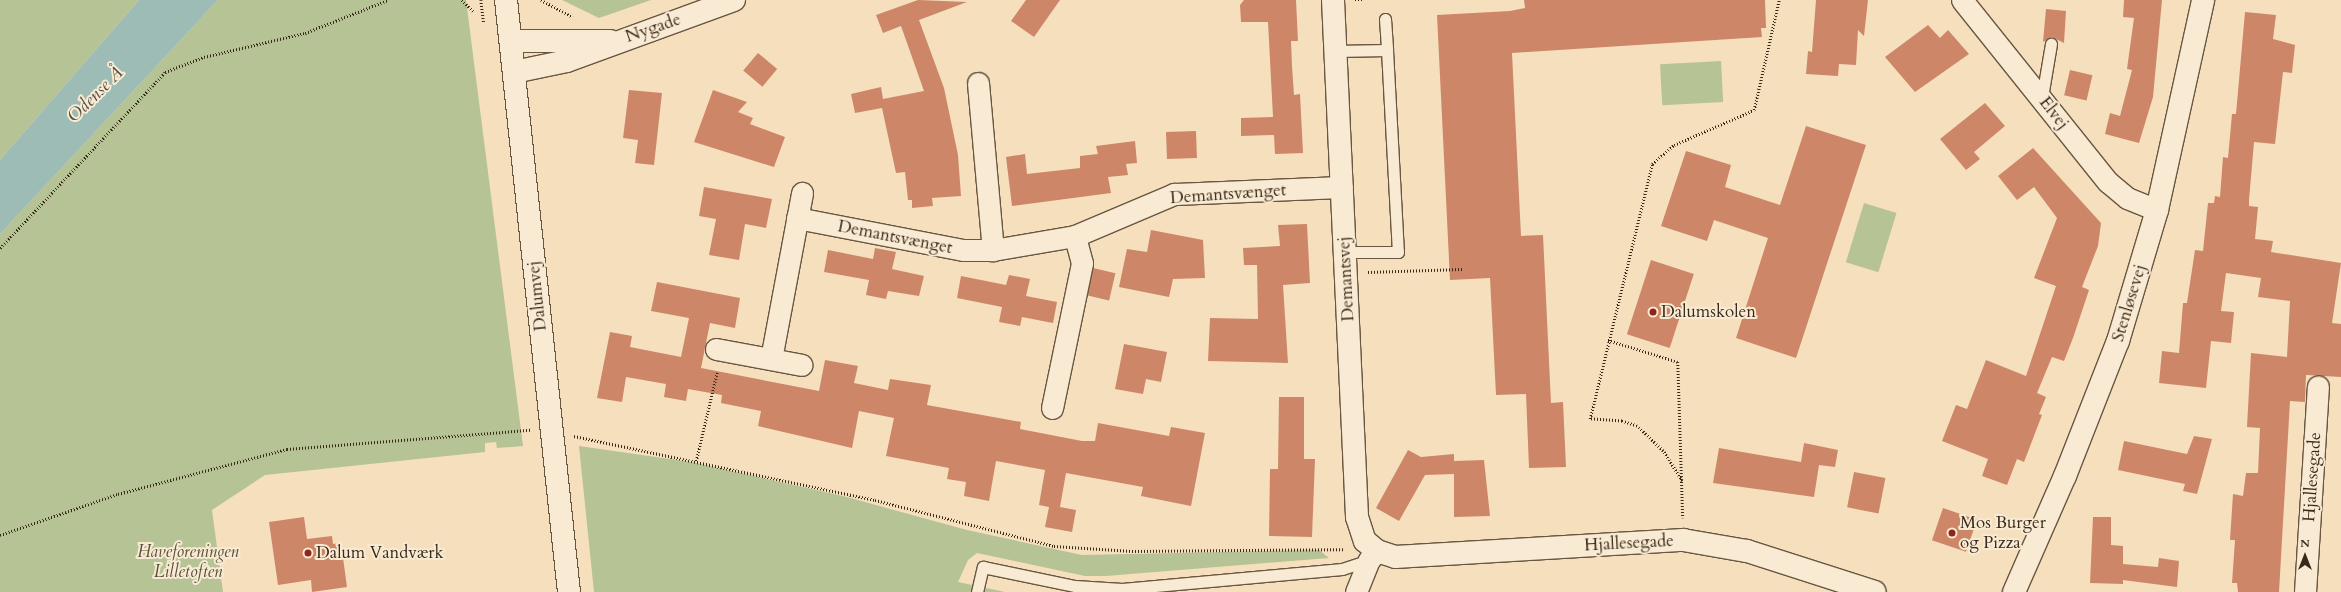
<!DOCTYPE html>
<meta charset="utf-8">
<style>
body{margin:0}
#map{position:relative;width:2341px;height:592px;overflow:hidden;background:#f6dfbd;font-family:Cardo,serif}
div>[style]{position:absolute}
.green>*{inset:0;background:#b6c395;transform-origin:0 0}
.water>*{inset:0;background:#9dbcb5}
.building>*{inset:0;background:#cd8768;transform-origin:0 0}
.path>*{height:2.5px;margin-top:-1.25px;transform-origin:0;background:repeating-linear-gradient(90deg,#382918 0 1px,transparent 0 3px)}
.roads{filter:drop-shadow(1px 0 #685641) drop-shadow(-1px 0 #685641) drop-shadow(0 1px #685641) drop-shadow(0 -1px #685641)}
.service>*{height:11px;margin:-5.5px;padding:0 5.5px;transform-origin:5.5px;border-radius:5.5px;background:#f9ead4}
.minor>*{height:21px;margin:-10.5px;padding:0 10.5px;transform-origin:10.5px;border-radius:10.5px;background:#f9ead4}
.tertiary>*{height:22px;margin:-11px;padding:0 11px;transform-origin:11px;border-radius:11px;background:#f9ead4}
.dots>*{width:11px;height:11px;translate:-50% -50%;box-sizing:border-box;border:2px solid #f9ead4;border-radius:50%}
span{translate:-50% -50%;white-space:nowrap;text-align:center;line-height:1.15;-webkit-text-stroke:4px #f9ead4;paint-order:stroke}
.street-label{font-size:17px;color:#382918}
.poi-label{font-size:17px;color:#382918}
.left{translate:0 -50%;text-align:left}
.park-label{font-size:17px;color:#585037;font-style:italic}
.water-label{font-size:18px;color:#514e3f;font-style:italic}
.north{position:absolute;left:2285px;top:536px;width:40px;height:40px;-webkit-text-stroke:3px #f9ead4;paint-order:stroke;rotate:0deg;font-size:11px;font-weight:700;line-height:16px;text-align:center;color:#382918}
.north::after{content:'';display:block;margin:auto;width:14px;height:18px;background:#382918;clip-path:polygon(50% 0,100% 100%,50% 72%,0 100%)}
</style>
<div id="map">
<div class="green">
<i style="clip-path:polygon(0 0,139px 0,0 160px)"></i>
<i style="clip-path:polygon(218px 0,466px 0,523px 446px,497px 448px,496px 442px,485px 443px,485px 452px,265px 475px,212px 510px,223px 592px,0 592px,0 234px)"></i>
<i style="clip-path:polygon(562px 0,651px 0,599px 18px)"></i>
<i style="left:1721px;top:61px;width:41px;height:61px;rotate:87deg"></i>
<i style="left:1864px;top:203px;width:34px;height:62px;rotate:17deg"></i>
<i style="clip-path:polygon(579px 446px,691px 462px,843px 496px,967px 530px,1082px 555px,1319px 550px,1329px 558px,1106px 576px,1085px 576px,977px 553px,968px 560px,958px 582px,1005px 592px,594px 592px)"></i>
</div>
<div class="water">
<i style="clip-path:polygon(139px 0,218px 0,0 234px,0 160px)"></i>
</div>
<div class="building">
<i style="clip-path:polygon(918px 0,967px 2px,919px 20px,944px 88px,958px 155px,961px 196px,932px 198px,933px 206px,912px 208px,912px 200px,908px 200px,905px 172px,896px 173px,882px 108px,855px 113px,851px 94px,881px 87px,883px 99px,924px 91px,901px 26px,883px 33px,876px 15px)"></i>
<i style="clip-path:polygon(1026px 0,1060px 0,1034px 37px,1011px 21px)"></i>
<i style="clip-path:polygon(1244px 0,1296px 0,1298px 41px,1291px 41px,1292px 66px,1294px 95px,1300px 94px,1303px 153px,1275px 154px,1274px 135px,1241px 136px,1241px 118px,1273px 117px,1268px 22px,1241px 22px,1240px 5px)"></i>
<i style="clip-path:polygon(1524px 0,1765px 0,1766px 28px,1761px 28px,1762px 37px,1512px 53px,1521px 236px,1543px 235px,1551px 403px,1563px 402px,1566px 467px,1529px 468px,1526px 394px,1496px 395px,1490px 278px,1450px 280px,1437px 15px,1510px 11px,1525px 8px)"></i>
<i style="clip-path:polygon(1816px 0,1868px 0,1864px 36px,1858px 30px,1856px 65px,1839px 64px,1838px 76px,1806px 74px,1808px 51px,1812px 52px)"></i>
<i style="clip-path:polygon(2124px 0,2162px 0,2153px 97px,2139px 143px,2105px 134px,2110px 113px,2120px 116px,2132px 70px,2127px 69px,2134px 18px,2123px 17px)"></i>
<i style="clip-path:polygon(2046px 9px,2066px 11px,2064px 43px,2052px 37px,2043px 42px)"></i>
<i style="clip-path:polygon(2245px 12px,2276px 15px,2273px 39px,2295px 45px,2292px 73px,2283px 72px,2275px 144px,2254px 142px,2249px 200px,2249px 206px,2258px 207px,2255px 239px,2273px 241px,2271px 252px,2341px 263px,2332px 323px,2341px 324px,2341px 377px,2306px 375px,2305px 402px,2290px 401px,2279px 592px,2238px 592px,2237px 583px,2232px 583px,2235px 540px,2230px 540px,2233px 494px,2243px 496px,2246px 473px,2258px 473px,2260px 428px,2247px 427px,2251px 353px,2287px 357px,2290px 301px,2258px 297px,2261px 278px,2226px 273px,2221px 311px,2234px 312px,2231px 343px,2211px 341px,2206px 388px,2159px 383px,2162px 351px,2179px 353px,2183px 303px,2187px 303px,2195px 250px,2203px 251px,2208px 203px,2214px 203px,2215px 196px,2220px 197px,2223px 157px,2228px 158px,2232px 114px,2236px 114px)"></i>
<i style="clip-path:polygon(1928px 25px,1940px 38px,1948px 30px,1969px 54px,1915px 92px,1885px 57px)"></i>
<i style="left:758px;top:53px;width:25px;height:23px;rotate:40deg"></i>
<i style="left:2070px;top:70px;width:23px;height:26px;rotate:13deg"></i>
<i style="clip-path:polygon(629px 90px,662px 93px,654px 165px,635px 163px,638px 140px,623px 138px)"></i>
<i style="clip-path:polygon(713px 90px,747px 102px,738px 112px,753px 118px,750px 124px,785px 137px,774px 167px,694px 142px)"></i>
<i style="clip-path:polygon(1985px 103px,2005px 126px,1974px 152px,1980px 159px,1966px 170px,1940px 139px)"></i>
<i style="clip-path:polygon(1806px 126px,1866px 145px,1796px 358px,1736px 338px,1768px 238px,1714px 220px,1707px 241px,1661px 226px,1686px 151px,1731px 165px,1725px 187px,1780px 205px)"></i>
<i style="left:1196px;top:131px;width:27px;height:30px;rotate:88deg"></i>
<i style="clip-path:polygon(1135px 141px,1137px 163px,1126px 164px,1128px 175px,1108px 177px,1111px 193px,1012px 206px,1006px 157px,1025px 154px,1027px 174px,1080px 168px,1080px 156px,1098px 154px,1096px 146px)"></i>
<i style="clip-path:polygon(2033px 148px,2101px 223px,2098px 246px,2082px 287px,2089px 290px,2073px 338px,2064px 361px,2052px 357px,2037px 393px,2046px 397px,2039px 414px,2042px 415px,2024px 462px,2017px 459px,2007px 485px,1982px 476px,1988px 459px,1942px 441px,1956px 405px,1967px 409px,1986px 360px,2026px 376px,2056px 286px,2034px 278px,2057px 218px,2034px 187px,2017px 200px,1998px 176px)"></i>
<i style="clip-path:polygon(704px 187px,772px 199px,766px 228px,745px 224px,739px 260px,709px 255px,716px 219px,699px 216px)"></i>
<i style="clip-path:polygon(1307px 224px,1310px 283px,1283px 285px,1288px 363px,1208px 361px,1210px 318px,1258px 319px,1257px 265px,1244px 265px,1243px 248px,1280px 246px,1278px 225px)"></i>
<i style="clip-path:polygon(1151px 230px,1203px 240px,1205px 278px,1173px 279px,1169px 297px,1119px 287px,1127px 249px,1147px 252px)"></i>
<i style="clip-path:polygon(875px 248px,896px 252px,892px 269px,924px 276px,919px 296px,888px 291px,886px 299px,866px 295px,869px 280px,824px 272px,828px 250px,873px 259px)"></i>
<i style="left:1651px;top:260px;width:45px;height:78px;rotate:18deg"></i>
<i style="left:1093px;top:268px;width:23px;height:28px;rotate:13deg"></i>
<i style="clip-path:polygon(1009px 275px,1030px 279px,1026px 296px,1057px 302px,1053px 323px,1022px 317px,1020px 326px,999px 322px,1002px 307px,957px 298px,961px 276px,1006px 285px)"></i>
<i style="clip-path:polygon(657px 282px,740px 298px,735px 328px,710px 323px,701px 368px,819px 391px,825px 360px,858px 366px,854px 383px,888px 390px,890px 379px,931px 385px,927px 405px,1021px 422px,1020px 429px,1082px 441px,1095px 441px,1098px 423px,1169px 436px,1171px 427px,1205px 433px,1191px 506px,1141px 496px,1143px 487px,1066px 473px,1060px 507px,1076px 510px,1072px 532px,1045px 527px,1049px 507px,1039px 505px,1045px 470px,996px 461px,989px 501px,964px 496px,966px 482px,947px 479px,949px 468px,886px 456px,894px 418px,859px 411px,852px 448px,758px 426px,761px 411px,721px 403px,722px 395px,688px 389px,686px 401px,664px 397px,666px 384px,626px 377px,622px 402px,597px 398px,610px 332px,632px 336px,630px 347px,681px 357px,689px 318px,651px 311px)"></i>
<i style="clip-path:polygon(1124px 344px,1167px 352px,1161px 382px,1146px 379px,1143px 394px,1115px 389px)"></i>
<i style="clip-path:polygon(1279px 397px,1304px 397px,1304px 459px,1315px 459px,1312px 537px,1269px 536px,1270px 469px,1278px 469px)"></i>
<i style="clip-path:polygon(2194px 436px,2212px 439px,2197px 494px,2183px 491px,2185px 484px,2118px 470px,2124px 441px,2187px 454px)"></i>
<i style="clip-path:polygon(1804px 443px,1838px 450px,1835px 467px,1819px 465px,1814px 497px,1713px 483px,1719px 448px,1801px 462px)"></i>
<i style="clip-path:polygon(1408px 450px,1421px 457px,1454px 454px,1454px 461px,1484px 460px,1490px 516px,1454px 517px,1454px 474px,1425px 475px,1399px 521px,1376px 508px)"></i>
<i style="left:1854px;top:472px;width:32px;height:36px;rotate:11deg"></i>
<i style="left:1943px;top:508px;width:36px;height:34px;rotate:19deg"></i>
<i style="clip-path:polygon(304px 517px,307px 539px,332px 536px,333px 544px,341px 543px,347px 587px,312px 592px,311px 580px,278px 585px,269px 522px)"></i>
<i style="clip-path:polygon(2093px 517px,2111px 517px,2111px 545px,2123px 546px,2123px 564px,2158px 567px,2159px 558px,2179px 561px,2177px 587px,2123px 580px,2123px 584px,2090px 583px)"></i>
</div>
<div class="path">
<i style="left:462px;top:0;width:17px;rotate:45deg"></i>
<i style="left:481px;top:0;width:23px;rotate:83deg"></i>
<i style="left:541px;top:0;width:36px;rotate:28deg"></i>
<i style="left:1355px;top:0;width:9px"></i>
<i style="left:0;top:248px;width:241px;rotate:-46.8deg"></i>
<i style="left:165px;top:72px;width:42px;rotate:-21deg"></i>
<i style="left:204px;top:57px;width:104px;rotate:-13.4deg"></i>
<i style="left:305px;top:33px;width:89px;rotate:-21.7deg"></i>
<i style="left:1368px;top:272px;width:94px;rotate:-1.8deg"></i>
<i style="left:1608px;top:340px;width:73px;rotate:17.4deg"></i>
<i style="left:1678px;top:362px;width:156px;rotate:88.2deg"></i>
<i style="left:574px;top:436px;width:308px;rotate:12deg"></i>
<i style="left:875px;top:500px;width:185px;rotate:14.4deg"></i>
<i style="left:1054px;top:546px;width:78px;rotate:3.7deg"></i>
<i style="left:1132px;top:551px;width:213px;rotate:-0.5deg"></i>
<i style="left:696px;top:461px;width:91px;rotate:-76.7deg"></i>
<i style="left:1682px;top:481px;width:36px;rotate:-122deg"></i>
<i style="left:1663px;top:451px;width:36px;rotate:-136deg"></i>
<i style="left:1637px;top:426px;width:16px;rotate:-162deg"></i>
<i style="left:1622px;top:421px;width:32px;rotate:-176deg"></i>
<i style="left:1590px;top:419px;width:262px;rotate:-76.3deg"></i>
<i style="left:1652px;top:164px;width:29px;rotate:-41deg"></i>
<i style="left:1674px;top:145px;width:87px;rotate:-23.6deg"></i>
<i style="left:1754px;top:110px;width:113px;rotate:-77.2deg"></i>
<i style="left:0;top:535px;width:125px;rotate:-19.2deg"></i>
<i style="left:118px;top:494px;width:175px;rotate:-14.9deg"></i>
<i style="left:287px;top:449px;width:244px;rotate:-4.5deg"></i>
</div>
<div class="roads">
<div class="service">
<i style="left:1385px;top:19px;width:31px;rotate:86deg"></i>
<i style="left:1335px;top:51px;width:52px;rotate:-1.1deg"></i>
<i style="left:1387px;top:50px;width:202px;rotate:86.9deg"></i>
<i style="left:1398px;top:252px;width:53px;rotate:180deg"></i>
<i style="left:2042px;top:97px;width:54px;rotate:-80.4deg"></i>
<i style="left:977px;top:592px;width:26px;rotate:-77deg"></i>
<i style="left:983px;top:567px;width:94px;rotate:11.7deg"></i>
<i style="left:1075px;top:586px;width:47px;rotate:3.7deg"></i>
<i style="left:1122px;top:589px;width:221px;rotate:-5.2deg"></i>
<i style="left:1342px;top:569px;width:28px;rotate:-18deg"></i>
</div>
<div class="minor">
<i style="left:1962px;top:0;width:233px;rotate:51.3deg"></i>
<i style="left:2108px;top:182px;width:25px;rotate:40deg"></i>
<i style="left:2127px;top:198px;width:32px;rotate:22deg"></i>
<i style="left:978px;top:83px;width:168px;rotate:84.9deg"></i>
<i style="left:797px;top:218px;width:169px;rotate:10.9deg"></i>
<i style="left:963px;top:250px;width:30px"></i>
<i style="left:993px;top:250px;width:83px;rotate:-9.7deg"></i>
<i style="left:1075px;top:236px;width:108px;rotate:-23deg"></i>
<i style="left:1174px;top:194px;width:168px;rotate:-2.4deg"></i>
<i style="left:716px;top:349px;width:87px;rotate:10.5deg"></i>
<i style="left:771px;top:359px;width:169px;rotate:-79.4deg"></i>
<i style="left:1052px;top:408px;width:148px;rotate:-78.3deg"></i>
<i style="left:1082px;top:263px;width:28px;rotate:-105deg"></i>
<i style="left:1356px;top:592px;width:35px;rotate:-68deg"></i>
<i style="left:1369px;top:560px;width:12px;rotate:-48deg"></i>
<i style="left:2305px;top:592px;width:206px;rotate:-86.4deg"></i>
</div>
<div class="tertiary">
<i style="left:506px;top:0;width:595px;rotate:83.93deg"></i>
<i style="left:1333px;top:0;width:518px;rotate:87.34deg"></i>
<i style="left:1357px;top:517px;width:25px;rotate:72deg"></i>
<i style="left:1365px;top:541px;width:16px;rotate:40deg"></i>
<i style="left:1377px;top:551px;width:19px;rotate:18deg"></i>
<i style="left:1395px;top:557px;width:289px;rotate:-3.4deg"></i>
<i style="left:1683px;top:540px;width:65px;rotate:9.8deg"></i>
<i style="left:1747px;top:551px;width:134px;rotate:17.8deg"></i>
<i style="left:511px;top:41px;width:99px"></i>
<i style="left:514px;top:72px;width:54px;rotate:-11.7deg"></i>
<i style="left:567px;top:61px;width:178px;rotate:-20.1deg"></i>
<i style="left:2014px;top:592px;width:127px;rotate:-66.3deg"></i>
<i style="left:2065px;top:476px;width:145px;rotate:-68.6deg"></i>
<i style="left:2118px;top:341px;width:137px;rotate:-73.4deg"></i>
<i style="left:2157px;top:210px;width:215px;rotate:-77.6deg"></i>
</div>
</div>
<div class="dots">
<i style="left:1653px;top:312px;background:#8f2418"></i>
<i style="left:1952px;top:533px;background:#8f2418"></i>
<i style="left:308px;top:553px;background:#8f2418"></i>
</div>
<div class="street-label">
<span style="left:653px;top:28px;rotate:-19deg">Nygade</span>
<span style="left:2054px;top:113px;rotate:52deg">Elvej</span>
<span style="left:1228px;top:194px;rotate:-4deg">Demantsvænget</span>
<span style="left:895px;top:237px;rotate:11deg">Demantsvænget</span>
<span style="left:1346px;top:279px;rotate:-93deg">Demantsvej</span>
<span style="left:537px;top:296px;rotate:-96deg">Dalumvej</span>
<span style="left:2129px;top:303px;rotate:-73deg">Stenløsevej</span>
<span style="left:2312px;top:477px;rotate:-86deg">Hjallesegade</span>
<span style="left:1629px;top:543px;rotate:-3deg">Hjallesegade</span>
</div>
<div class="poi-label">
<span class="left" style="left:1661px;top:312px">Dalumskolen</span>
<span class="left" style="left:1960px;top:533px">Mos Burger<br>og Pizza</span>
<span class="left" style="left:316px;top:553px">Dalum Vandværk</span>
</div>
<div class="park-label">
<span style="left:188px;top:562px">Haveforeningen<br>Lilletoften</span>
</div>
<div class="water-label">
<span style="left:96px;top:95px;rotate:-45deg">Odense Å</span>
</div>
<div class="north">N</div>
</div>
